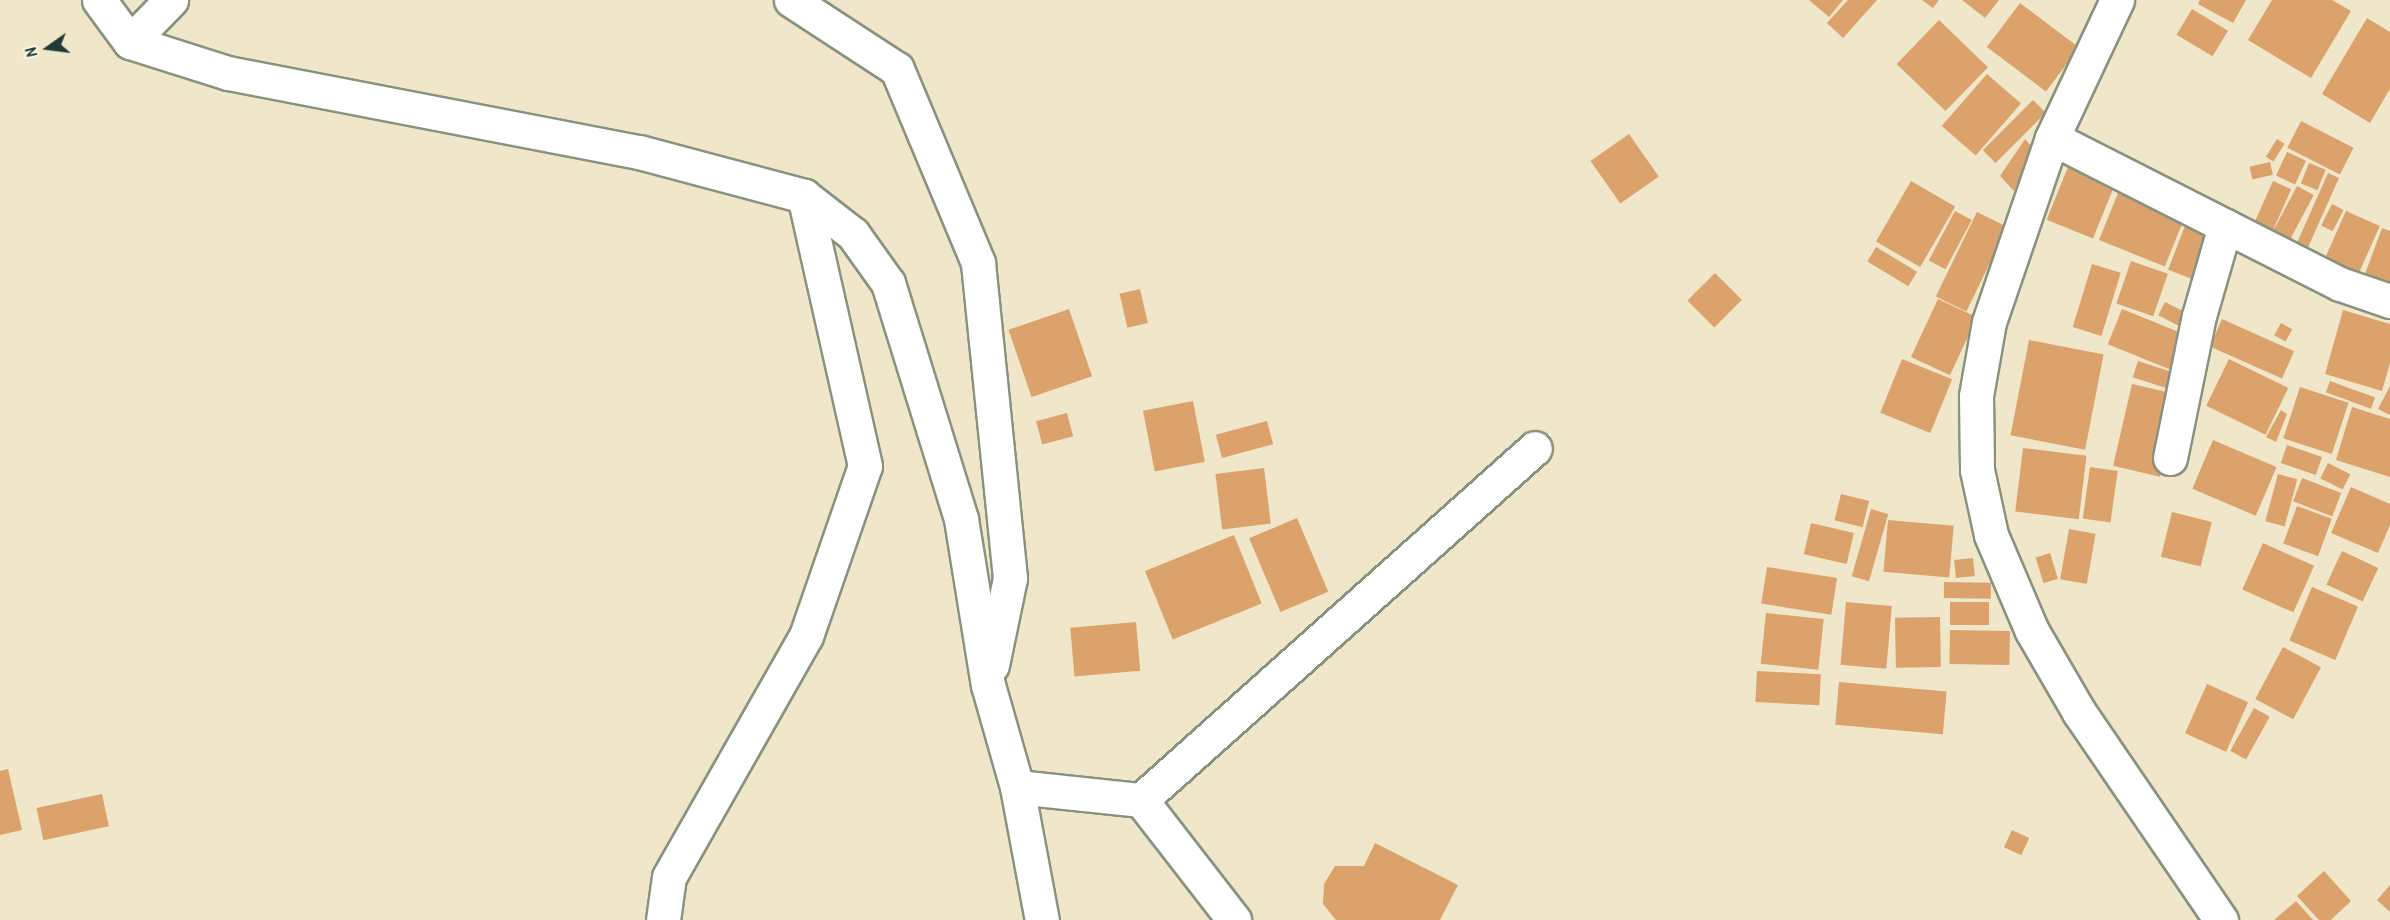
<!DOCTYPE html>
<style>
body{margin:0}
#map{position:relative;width:2390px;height:920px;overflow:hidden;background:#f0e7ca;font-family:"Patrick Hand",sans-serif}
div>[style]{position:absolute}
.building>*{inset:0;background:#dca26b;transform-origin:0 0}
.roads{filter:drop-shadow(2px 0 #88927f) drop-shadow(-2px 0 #88927f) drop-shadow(0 2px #88927f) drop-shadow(0 -2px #88927f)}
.street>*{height:33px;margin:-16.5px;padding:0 16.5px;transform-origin:16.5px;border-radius:16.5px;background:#fff}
span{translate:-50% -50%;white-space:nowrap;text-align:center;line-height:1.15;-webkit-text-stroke:6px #fcf5e5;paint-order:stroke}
.north{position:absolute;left:18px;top:18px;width:60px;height:60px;-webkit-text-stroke:4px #fcf5e5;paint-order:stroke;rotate:256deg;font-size:16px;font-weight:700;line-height:24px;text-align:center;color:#1f3d34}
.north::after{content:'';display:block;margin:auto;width:21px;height:27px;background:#1f3d34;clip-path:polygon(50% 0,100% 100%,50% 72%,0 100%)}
</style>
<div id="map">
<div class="building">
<i style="clip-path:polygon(1809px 0,1843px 0,1829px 17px)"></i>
<i style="clip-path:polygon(1848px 0,1877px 0,1843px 38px,1827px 23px)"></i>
<i style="clip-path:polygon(1922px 0,1939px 0,1933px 8px)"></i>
<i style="clip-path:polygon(1962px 0,1999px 0,1985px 18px)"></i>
<i style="clip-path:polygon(2200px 0,2246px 0,2233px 23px,2198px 4px)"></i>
<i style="clip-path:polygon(2272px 0,2332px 0,2351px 11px,2311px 78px,2248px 40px)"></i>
<i style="left:2020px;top:3px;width:74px;height:55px;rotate:37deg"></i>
<i style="left:2192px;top:9px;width:42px;height:30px;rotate:31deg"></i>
<i style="clip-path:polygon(2367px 18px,2390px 32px,2390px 89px,2370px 123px,2322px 94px)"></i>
<i style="left:1939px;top:20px;width:68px;height:61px;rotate:44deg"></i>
<i style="left:1987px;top:74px;width:45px;height:69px;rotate:41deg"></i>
<i style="left:2033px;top:100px;width:18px;height:71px;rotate:45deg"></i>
<i style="left:2301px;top:121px;width:59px;height:30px;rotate:27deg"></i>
<i style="left:1629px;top:134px;width:52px;height:47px;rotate:55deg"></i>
<i style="clip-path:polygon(2025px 139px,2033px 148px,2014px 191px,2000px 176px)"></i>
<i style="left:2277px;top:139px;width:9px;height:21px;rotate:32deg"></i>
<i style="left:2287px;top:152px;width:21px;height:26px;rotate:25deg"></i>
<i style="left:2270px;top:162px;width:13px;height:21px;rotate:77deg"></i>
<i style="left:2309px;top:163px;width:18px;height:22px;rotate:22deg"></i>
<i style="left:2068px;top:167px;width:50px;height:57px;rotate:22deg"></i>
<i style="left:2328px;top:173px;width:12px;height:82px;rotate:24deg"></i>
<i style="left:1911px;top:181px;width:51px;height:70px;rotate:30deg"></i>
<i style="left:2273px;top:181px;width:20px;height:51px;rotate:24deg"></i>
<i style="left:2297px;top:186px;width:19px;height:59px;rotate:28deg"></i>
<i style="left:2120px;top:188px;width:71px;height:56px;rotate:22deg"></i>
<i style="left:2332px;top:204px;width:13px;height:24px;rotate:27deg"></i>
<i style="left:1955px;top:211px;width:19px;height:56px;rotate:28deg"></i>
<i style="left:2346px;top:211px;width:37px;height:52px;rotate:24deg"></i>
<i style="left:1977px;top:212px;width:34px;height:94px;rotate:26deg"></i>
<i style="left:2186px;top:223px;width:30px;height:50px;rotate:21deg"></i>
<i style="clip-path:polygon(2382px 228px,2390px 231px,2390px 284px,2365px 274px)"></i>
<i style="left:1876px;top:247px;width:48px;height:17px;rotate:31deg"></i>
<i style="left:2131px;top:261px;width:39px;height:45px;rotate:19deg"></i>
<i style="left:2092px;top:264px;width:30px;height:66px;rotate:17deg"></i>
<i style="left:1715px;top:273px;width:38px;height:39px;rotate:45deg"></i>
<i style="left:1140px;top:289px;width:35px;height:21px;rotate:77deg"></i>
<i style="left:1938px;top:299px;width:43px;height:64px;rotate:25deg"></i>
<i style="left:2165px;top:302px;width:30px;height:15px;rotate:27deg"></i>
<i style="left:1069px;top:309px;width:71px;height:64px;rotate:71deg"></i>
<i style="left:2122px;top:309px;width:68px;height:38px;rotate:22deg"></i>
<i style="clip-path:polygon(2343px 310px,2390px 324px,2390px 363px,2382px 391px,2325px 374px)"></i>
<i style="left:2222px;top:319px;width:79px;height:30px;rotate:24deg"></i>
<i style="left:2281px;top:323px;width:13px;height:14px;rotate:29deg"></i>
<i style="left:2029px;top:340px;width:76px;height:97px;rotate:11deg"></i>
<i style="left:1902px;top:359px;width:54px;height:58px;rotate:22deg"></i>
<i style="left:2229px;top:359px;width:66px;height:52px;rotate:26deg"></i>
<i style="left:2138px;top:361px;width:48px;height:17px;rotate:18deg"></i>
<i style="left:2330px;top:381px;width:48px;height:12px;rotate:20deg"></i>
<i style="left:2132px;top:384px;width:48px;height:84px;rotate:13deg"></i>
<i style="clip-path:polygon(2390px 386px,2390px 415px,2378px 409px)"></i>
<i style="left:2300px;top:387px;width:51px;height:54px;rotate:18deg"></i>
<i style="left:1193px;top:401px;width:62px;height:51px;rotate:79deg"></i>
<i style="clip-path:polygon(2352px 407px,2390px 419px,2390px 477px,2336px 460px)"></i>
<i style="clip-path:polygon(2281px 410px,2287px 414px,2276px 442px,2266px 437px)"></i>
<i style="left:1067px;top:413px;width:24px;height:32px;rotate:75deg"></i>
<i style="left:1267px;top:421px;width:24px;height:53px;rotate:75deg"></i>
<i style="left:2213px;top:440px;width:69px;height:53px;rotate:23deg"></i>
<i style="left:2287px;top:445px;width:37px;height:19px;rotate:19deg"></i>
<i style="left:2023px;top:448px;width:64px;height:64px;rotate:7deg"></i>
<i style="left:2328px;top:463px;width:25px;height:17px;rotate:27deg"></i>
<i style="left:2090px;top:467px;width:28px;height:52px;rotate:8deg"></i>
<i style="left:1264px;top:468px;width:56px;height:49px;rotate:83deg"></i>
<i style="left:2278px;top:474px;width:20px;height:49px;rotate:15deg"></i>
<i style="left:2302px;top:478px;width:42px;height:25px;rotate:21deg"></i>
<i style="clip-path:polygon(2351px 487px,2390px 504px,2390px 525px,2378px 553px,2331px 533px)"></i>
<i style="left:1841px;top:494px;width:29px;height:27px;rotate:14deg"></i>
<i style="left:2297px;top:506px;width:37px;height:40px;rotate:20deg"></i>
<i style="left:1871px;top:509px;width:18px;height:70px;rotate:16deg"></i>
<i style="left:2172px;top:512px;width:41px;height:46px;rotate:14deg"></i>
<i style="left:1297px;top:518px;width:80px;height:52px;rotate:67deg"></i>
<i style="left:1888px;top:520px;width:66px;height:52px;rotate:5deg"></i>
<i style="left:1811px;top:523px;width:44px;height:32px;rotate:13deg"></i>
<i style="left:2069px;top:529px;width:27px;height:51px;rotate:10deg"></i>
<i style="left:1234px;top:535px;width:74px;height:96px;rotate:68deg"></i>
<i style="left:2263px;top:543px;width:56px;height:51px;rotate:24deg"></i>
<i style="left:2342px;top:551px;width:40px;height:37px;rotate:25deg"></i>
<i style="left:2050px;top:553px;width:27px;height:15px;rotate:73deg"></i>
<i style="left:1973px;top:558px;width:18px;height:19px;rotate:84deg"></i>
<i style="left:1767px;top:567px;width:71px;height:37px;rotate:9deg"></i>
<i style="left:1944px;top:582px;width:47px;height:16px;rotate:1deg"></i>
<i style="left:2312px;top:587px;width:50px;height:58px;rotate:23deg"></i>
<i style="left:1846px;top:602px;width:46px;height:63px;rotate:5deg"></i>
<i style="left:1950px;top:602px;width:39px;height:23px"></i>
<i style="left:1766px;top:613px;width:58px;height:51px;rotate:6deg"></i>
<i style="left:1940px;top:617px;width:50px;height:45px;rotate:89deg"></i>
<i style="left:1136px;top:622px;width:49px;height:66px;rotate:85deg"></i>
<i style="left:1950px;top:630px;width:60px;height:34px;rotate:1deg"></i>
<i style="left:2283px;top:647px;width:43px;height:59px;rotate:28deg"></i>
<i style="left:1757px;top:671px;width:64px;height:31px;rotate:3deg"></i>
<i style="left:1839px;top:682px;width:108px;height:43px;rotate:5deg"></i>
<i style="left:2207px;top:684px;width:45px;height:54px;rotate:24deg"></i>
<i style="left:2254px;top:708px;width:18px;height:49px;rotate:29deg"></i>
<i style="clip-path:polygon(8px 769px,22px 830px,0 835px,0 771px)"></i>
<i style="left:102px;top:794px;width:33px;height:67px;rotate:78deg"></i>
<i style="left:2012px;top:830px;width:19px;height:19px;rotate:25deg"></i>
<i style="clip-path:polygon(1375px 843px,1458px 885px,1440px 920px,1336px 920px,1323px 904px,1324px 884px,1335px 866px,1364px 866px)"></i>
<i style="clip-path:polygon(2324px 871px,2351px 901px,2331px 920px,2319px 920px,2297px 896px)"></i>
<i style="clip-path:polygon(2390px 885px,2390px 912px,2377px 900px)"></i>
<i style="clip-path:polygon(2296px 901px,2313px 920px,2274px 920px)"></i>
</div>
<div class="roads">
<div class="street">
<i style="left:99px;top:0;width:52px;rotate:53.6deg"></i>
<i style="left:130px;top:42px;width:103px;rotate:17.6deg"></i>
<i style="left:228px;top:73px;width:419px;rotate:10.9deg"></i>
<i style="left:639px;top:152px;width:171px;rotate:14.9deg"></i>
<i style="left:804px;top:196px;width:62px;rotate:37.8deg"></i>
<i style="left:853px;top:234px;width:60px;rotate:54.5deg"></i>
<i style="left:888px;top:283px;width:247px;rotate:72.8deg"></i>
<i style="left:961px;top:519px;width:168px;rotate:80.8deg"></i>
<i style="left:988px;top:685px;width:106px;rotate:74.1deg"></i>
<i style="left:1017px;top:787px;width:135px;rotate:79.4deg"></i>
<i style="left:791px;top:0;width:126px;rotate:33.1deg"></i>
<i style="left:897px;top:69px;width:210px;rotate:67.3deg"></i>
<i style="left:978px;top:263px;width:317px;rotate:84.2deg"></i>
<i style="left:1010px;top:578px;width:89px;rotate:101.7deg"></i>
<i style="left:2117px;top:0;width:153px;rotate:115.2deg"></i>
<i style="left:2052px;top:138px;width:194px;rotate:108.9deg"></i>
<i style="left:1989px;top:322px;width:75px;rotate:100deg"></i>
<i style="left:1976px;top:396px;width:74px;rotate:89.2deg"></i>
<i style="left:1977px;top:470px;width:66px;rotate:77.8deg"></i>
<i style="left:1991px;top:535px;width:104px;rotate:66.9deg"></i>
<i style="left:2032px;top:631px;width:94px;rotate:59.9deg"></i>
<i style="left:2079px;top:712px;width:252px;rotate:55.7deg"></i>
<i style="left:130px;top:42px;width:59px;rotate:-45.7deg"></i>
<i style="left:2052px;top:138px;width:323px;rotate:26.9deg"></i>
<i style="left:2340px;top:284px;width:53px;rotate:18.8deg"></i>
<i style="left:2170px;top:458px;width:145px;rotate:-78.5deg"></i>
<i style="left:2199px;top:316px;width:94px;rotate:-73.9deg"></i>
<i style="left:1017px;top:787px;width:125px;rotate:6deg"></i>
<i style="left:1141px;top:800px;width:528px;rotate:-41.78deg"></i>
<i style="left:1141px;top:800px;width:152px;rotate:52.2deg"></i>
<i style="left:663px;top:920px;width:43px;rotate:-82.1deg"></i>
<i style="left:669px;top:877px;width:277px;rotate:-60.4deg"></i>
<i style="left:806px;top:636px;width:180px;rotate:-70.9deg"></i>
<i style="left:865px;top:466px;width:277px;rotate:-102.7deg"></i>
</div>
</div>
<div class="north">N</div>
</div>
